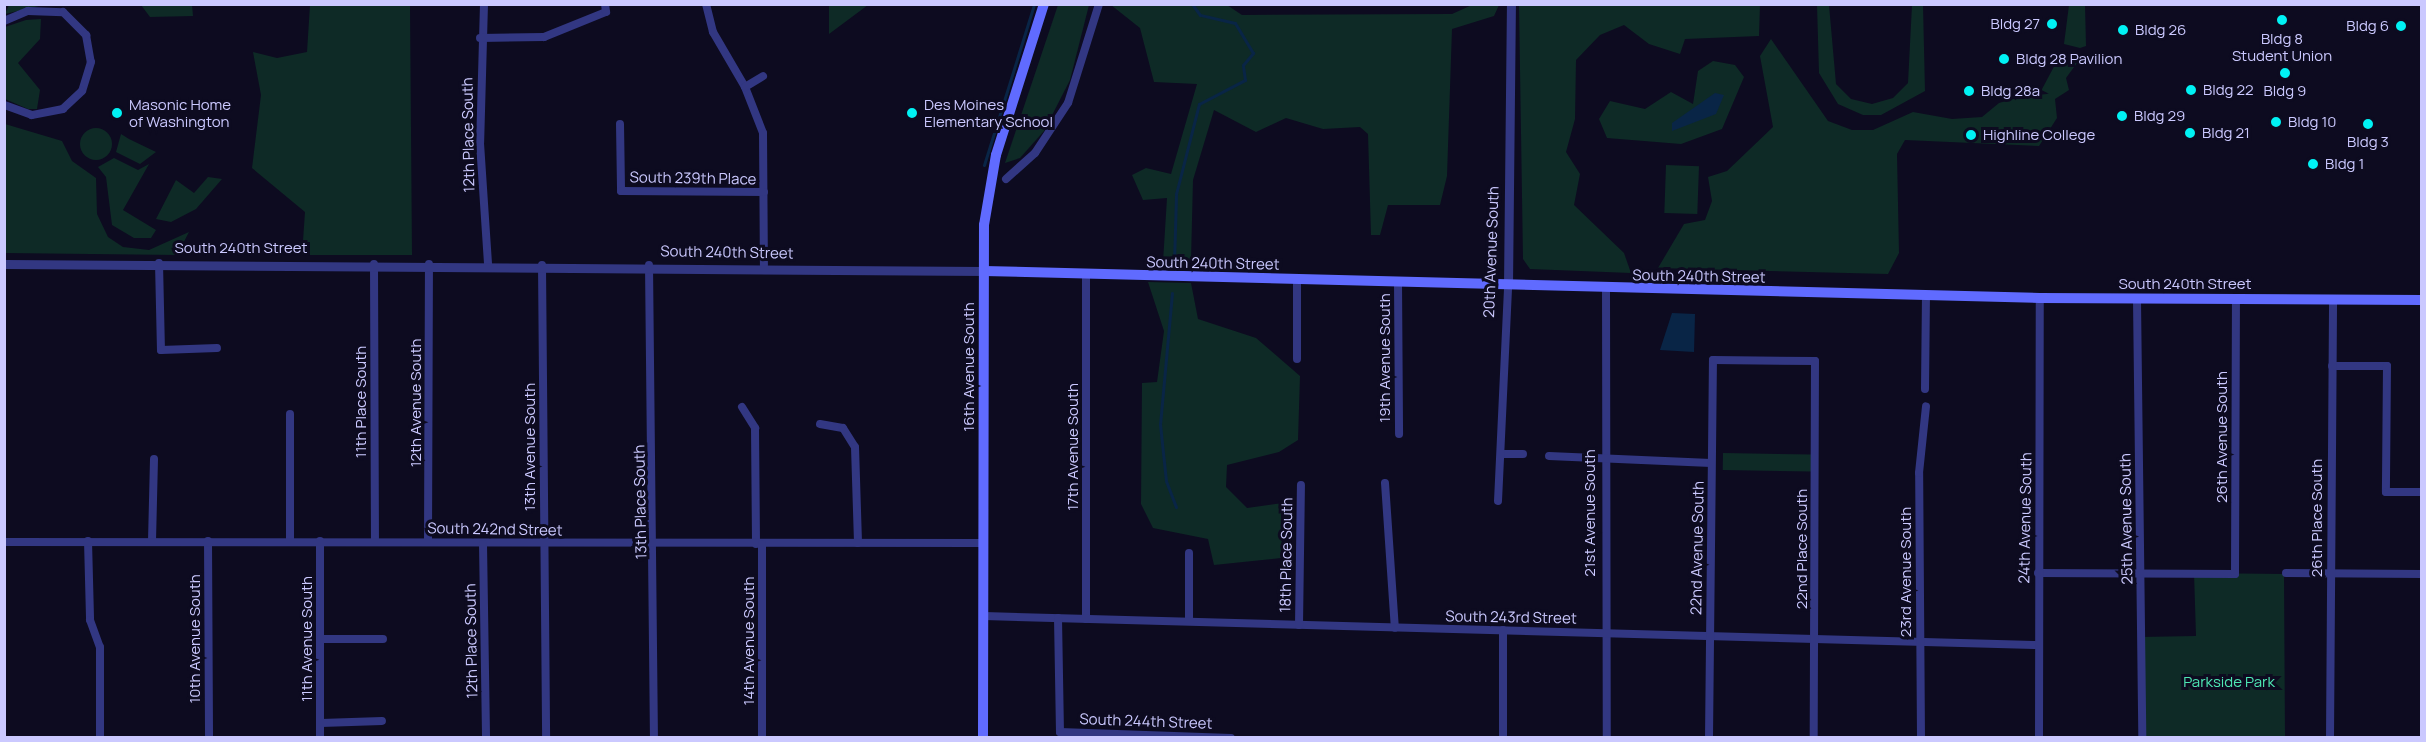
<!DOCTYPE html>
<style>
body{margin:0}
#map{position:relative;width:2426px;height:742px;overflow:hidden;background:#0d0b20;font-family:Manrope,sans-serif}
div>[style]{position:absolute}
.green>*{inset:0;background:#0e2a26;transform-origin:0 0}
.round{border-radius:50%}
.water>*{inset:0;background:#092546}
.stream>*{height:3px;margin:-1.5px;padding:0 1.5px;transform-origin:1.5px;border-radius:1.5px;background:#092546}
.minor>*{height:8px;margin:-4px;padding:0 4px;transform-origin:4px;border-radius:4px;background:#323782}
.tertiary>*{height:9px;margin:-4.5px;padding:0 4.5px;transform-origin:4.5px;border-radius:4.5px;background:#323782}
.secondary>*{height:10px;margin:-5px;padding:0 5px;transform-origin:5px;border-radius:5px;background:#606bff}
.dots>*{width:16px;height:16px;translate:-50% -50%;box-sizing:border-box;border:3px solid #0d0b20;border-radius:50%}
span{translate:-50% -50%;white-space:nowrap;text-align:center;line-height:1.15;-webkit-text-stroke:6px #0d0b20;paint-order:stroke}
.poi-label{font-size:15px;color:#cbc9ff}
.right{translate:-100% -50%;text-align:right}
.left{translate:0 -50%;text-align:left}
.street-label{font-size:15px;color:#cbc9ff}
.park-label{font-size:15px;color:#4ee7b3}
.frame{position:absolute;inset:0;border:6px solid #cbc9ff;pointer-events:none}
</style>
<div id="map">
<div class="green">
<i style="clip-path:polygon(829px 4px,868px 4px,868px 5px,829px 34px)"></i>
<i style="clip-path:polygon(9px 5px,9px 4px,43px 5px,5px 14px)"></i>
<i style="clip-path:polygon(141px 5px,192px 5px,193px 16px,150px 17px)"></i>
<i style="clip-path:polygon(310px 5px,410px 5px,412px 255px,302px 255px,305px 212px,252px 168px,261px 95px,253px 52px,277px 58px,307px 52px)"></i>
<i style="clip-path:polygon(1058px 5px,1089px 5px,1070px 80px,1044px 131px,1020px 158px,1005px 163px)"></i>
<i style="clip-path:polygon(1111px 5px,1227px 5px,1242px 15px,1452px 14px,1472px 5px,1499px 5px,1494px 16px,1452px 29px,1447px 176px,1440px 205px,1388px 205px,1380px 235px,1371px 235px,1368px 134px,1360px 127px,1323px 129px,1286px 118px,1256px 132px,1214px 110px,1193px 180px,1191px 261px,1163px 262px,1167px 198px,1143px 200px,1132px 175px,1146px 168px,1171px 174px,1197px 84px,1154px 82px,1140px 28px)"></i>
<i style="clip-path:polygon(1519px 5px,1760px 5px,1759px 36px,1685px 39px,1680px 54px,1649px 44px,1624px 25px,1600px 35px,1576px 60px,1575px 119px,1566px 152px,1580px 174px,1574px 205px,1624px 253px,1631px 273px,1530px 269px,1523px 259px)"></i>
<i style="clip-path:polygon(1817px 5px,1829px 5px,1836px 84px,1851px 99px,1872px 104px,1893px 98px,1908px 83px,1912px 5px,1923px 5px,1925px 91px,1881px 115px,1863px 115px,1838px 104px,1819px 73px)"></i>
<i style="clip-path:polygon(2069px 5px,2085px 5px,2086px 46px,2080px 48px,2064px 44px)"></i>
<i style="clip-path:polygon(38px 16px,26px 20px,41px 19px,40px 39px,18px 63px,40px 90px,37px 109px,28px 109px,5px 99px,5px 27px)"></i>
<i style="clip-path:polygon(1771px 39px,1828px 121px,1852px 130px,1873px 130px,1913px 112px,1952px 119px,1982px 117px,1999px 103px,2041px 91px,2058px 59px,2070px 56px,2077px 63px,2066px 78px,2069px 90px,2055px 99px,2057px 118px,2039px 146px,1905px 140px,1897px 154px,1899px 253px,1888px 274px,1658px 268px,1684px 224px,1705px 220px,1712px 201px,1708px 177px,1727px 171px,1773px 127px,1760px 56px)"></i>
<i style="clip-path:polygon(1713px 61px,1735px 65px,1744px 77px,1722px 129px,1681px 144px,1607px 138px,1599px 119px,1610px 101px,1645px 109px,1671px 92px,1693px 104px,1698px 71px)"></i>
<i style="clip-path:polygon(5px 124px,62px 141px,72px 161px,96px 178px,97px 214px,108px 237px,123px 247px,149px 250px,189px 232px,177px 255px,5px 253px)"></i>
<i class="round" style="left:80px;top:128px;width:32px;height:32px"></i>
<i style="clip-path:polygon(121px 134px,129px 139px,156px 152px,140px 164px,116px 152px)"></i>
<i style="clip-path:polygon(114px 158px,138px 170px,149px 164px,123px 210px,156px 230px,151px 238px,134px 238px,112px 225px,106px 177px,98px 167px)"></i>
<i style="left:1666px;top:165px;width:33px;height:48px;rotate:2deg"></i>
<i style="clip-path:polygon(208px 177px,222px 179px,196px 209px,171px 222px,156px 219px,176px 180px,194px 193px)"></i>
<i style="clip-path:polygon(1148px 282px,1191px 283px,1198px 319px,1256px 338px,1300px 376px,1298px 440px,1279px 452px,1227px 465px,1226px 487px,1247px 508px,1283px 503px,1281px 558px,1214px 565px,1208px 539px,1153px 528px,1141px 504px,1142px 383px,1157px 382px,1164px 331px)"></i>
<i style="left:1723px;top:453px;width:89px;height:17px;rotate:1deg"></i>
<i style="clip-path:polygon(2194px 573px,2284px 574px,2285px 737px,2142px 737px,2140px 637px,2196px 636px)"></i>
</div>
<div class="water">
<i style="clip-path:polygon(1715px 93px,1724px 95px,1716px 114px,1672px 131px,1672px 123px)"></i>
<i style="clip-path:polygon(1672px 313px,1695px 314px,1694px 352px,1660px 350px)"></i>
</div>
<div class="stream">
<i style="left:984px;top:165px;width:169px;rotate:-72.7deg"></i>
<i style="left:1174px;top:263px;width:69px;rotate:-88.3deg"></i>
<i style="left:1176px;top:194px;width:93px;rotate:-75.7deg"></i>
<i style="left:1199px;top:104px;width:52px;rotate:-27.6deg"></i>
<i style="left:1245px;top:80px;width:15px;rotate:-98deg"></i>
<i style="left:1243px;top:65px;width:16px;rotate:-50deg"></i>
<i style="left:1253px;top:53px;width:35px;rotate:-121deg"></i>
<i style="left:1235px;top:23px;width:36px;rotate:-167deg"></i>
<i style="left:1200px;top:15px;width:14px;rotate:-126deg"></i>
<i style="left:1172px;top:293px;width:132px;rotate:95.2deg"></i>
<i style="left:1160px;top:424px;width:57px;rotate:84deg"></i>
<i style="left:1166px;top:481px;width:28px;rotate:69deg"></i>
</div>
<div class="minor">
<i style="left:484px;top:4px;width:139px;rotate:91.6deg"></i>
<i style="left:480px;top:143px;width:121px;rotate:86.2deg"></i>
<i style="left:706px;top:4px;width:29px;rotate:76deg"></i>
<i style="left:713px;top:32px;width:64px;rotate:59.8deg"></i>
<i style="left:745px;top:87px;width:49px;rotate:68.6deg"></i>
<i style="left:763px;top:133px;width:134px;rotate:89.6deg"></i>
<i style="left:4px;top:21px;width:26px;rotate:-23deg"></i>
<i style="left:28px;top:11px;width:35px;rotate:2deg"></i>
<i style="left:63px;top:12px;width:33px;rotate:45deg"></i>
<i style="left:86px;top:35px;width:27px;rotate:80deg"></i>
<i style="left:91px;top:62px;width:30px;rotate:107deg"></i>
<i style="left:82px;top:91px;width:26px;rotate:137deg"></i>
<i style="left:63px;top:109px;width:32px;rotate:169deg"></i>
<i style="left:32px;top:115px;width:30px;rotate:-160deg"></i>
<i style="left:480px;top:38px;width:64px;rotate:-0.9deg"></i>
<i style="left:544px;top:37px;width:67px;rotate:-22deg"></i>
<i style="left:606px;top:12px;width:8px;rotate:-97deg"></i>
<i style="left:745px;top:87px;width:21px;rotate:-31deg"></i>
<i style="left:620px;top:124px;width:67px;rotate:89.1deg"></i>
<i style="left:621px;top:191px;width:143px;rotate:0.4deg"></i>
<i style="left:1006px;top:179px;width:39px;rotate:-42deg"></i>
<i style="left:1035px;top:153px;width:60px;rotate:-56.6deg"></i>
<i style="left:1068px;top:103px;width:104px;rotate:-72.6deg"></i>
<i style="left:159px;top:263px;width:87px;rotate:88.7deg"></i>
<i style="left:161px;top:350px;width:56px;rotate:-2deg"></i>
<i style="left:374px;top:264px;width:276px;rotate:89.8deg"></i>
<i style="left:542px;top:265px;width:473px;rotate:89.5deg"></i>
<i style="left:649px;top:265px;width:473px;rotate:89.4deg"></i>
<i style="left:1086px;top:275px;width:344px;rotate:90deg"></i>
<i style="left:1398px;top:282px;width:152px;rotate:89.6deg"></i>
<i style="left:1606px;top:289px;width:449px;rotate:89.9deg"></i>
<i style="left:2137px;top:300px;width:438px;rotate:89.3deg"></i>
<i style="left:1297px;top:359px;width:79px;rotate:-90deg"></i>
<i style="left:2332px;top:366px;width:55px"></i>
<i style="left:2387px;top:366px;width:126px;rotate:90.5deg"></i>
<i style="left:2386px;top:492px;width:36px"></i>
<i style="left:1925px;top:389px;width:93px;rotate:-89.4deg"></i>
<i style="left:742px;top:407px;width:25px;rotate:58deg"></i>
<i style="left:755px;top:428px;width:116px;rotate:89.5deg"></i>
<i style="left:290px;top:414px;width:127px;rotate:90deg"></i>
<i style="left:820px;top:424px;width:23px;rotate:10deg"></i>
<i style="left:843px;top:428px;width:22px;rotate:58deg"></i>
<i style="left:855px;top:447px;width:96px;rotate:88.2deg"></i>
<i style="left:1501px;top:454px;width:22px"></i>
<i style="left:1549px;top:456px;width:162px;rotate:2.5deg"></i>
<i style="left:1385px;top:483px;width:145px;rotate:86.1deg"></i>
<i style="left:1498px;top:501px;width:216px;rotate:-87.3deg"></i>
<i style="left:88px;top:541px;width:79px;rotate:88.5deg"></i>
<i style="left:90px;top:620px;width:29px;rotate:70deg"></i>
<i style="left:100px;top:647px;width:91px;rotate:90deg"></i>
<i style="left:152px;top:541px;width:82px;rotate:-88.6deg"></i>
<i style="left:208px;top:541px;width:197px;rotate:89.7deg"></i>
<i style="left:428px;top:541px;width:277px;rotate:-89.8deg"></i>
<i style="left:4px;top:542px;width:980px;rotate:0.06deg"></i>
<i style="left:483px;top:544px;width:194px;rotate:89.1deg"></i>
<i style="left:762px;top:544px;width:194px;rotate:90deg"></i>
<i style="left:1189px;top:553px;width:68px;rotate:90deg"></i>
<i style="left:2038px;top:573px;width:197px;rotate:0.3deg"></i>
<i style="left:2235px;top:574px;width:275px;rotate:-89.8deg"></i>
<i style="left:2286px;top:573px;width:136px;rotate:0.4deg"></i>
<i style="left:984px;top:616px;width:1053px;rotate:1.58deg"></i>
<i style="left:1058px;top:618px;width:114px;rotate:89deg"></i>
<i style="left:1060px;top:732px;width:171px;rotate:2deg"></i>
<i style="left:1299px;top:625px;width:140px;rotate:-89.2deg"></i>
<i style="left:321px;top:639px;width:62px"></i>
<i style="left:321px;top:723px;width:61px;rotate:-1.9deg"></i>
<i style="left:320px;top:738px;width:197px;rotate:-90deg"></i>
<i style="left:1503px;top:738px;width:108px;rotate:-90deg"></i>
<i style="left:1709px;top:738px;width:378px;rotate:-89.4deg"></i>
<i style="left:1713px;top:360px;width:102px;rotate:0.6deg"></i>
<i style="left:1815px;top:361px;width:377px;rotate:90.2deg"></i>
<i style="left:1921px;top:738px;width:265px;rotate:-90.4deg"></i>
<i style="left:1919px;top:473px;width:67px;rotate:-84deg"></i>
<i style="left:2039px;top:738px;width:440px;rotate:-89.9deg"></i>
<i style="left:2330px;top:738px;width:438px;rotate:-89.6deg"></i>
</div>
<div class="tertiary">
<i style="left:4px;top:264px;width:980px;rotate:0.41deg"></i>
<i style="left:1508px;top:285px;width:281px;rotate:-89.4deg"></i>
</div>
<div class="secondary">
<i style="left:984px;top:271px;width:1056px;rotate:1.46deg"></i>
<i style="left:2040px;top:298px;width:382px;rotate:0.3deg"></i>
<i style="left:983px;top:738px;width:513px;rotate:-89.89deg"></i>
<i style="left:984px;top:225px;width:71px;rotate:-80.3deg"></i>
<i style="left:996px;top:155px;width:158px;rotate:-72.4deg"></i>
</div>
<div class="dots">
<i style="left:2282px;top:20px;background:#00f2f4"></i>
<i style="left:2052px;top:24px;background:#00f2f4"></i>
<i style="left:2401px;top:26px;background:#00f2f4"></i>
<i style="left:2123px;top:30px;background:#00f2f4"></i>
<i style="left:2004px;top:59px;background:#00f2f4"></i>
<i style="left:2285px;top:73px;background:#00f2f4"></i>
<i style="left:2191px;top:90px;background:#00f2f4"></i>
<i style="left:1969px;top:91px;background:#00f2f4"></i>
<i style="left:117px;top:113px;background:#00f2f4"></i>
<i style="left:912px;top:113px;background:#00f2f4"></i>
<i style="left:2122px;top:116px;background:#00f2f4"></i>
<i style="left:2276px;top:122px;background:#00f2f4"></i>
<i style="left:2368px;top:124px;background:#00f2f4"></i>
<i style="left:2190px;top:133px;background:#00f2f4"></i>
<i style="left:1971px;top:135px;background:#00f2f4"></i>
<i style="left:2313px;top:164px;background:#00f2f4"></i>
</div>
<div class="poi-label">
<span class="right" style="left:2040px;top:24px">Bldg 27</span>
<span class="right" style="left:2389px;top:26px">Bldg 6</span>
<span class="left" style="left:2135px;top:30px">Bldg 26</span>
<span style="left:2282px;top:47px">Bldg 8<br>Student Union</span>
<span class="left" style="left:2016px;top:59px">Bldg 28 Pavilion</span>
<span class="left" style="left:2203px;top:90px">Bldg 22</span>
<span class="left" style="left:1981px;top:91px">Bldg 28a</span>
<span style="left:2285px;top:91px">Bldg 9</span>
<span class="left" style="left:129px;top:113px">Masonic Home<br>of Washington</span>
<span class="left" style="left:924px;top:113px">Des Moines<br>Elementary School</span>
<span class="left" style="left:2134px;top:116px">Bldg 29</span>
<span class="left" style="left:2288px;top:122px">Bldg 10</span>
<span class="left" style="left:2202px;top:133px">Bldg 21</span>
<span class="left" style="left:1983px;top:135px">Highline College</span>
<span style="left:2368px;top:142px">Bldg 3</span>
<span class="left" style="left:2325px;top:164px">Bldg 1</span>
</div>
<div class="street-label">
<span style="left:468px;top:135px;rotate:-91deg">12th Place South</span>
<span style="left:693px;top:178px;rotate:1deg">South 239th Place</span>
<span style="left:241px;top:248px">South 240th Street</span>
<span style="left:727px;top:252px;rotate:1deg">South 240th Street</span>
<span style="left:1491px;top:252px;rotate:-88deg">20th Avenue South</span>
<span style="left:1213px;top:263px;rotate:1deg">South 240th Street</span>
<span style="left:1699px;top:276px;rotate:1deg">South 240th Street</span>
<span style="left:2185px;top:284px">South 240th Street</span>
<span style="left:1385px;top:358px;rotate:-90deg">19th Avenue South</span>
<span style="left:969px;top:367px;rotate:-90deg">16th Avenue South</span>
<span style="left:361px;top:402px;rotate:-90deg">11th Place South</span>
<span style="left:416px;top:403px;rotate:-90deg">12th Avenue South</span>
<span style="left:2222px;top:437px;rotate:-90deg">26th Avenue South</span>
<span style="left:530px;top:447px;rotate:-90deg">13th Avenue South</span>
<span style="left:1073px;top:447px;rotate:-90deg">17th Avenue South</span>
<span style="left:640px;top:502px;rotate:-91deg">13th Place South</span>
<span style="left:1590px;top:513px;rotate:-90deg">21st Avenue South</span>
<span style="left:2025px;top:518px;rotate:-89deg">24th Avenue South</span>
<span style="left:2317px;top:518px;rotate:-90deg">26th Place South</span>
<span style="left:2126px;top:519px;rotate:-91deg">25th Avenue South</span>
<span style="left:495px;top:529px;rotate:1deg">South 242nd Street</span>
<span style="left:1697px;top:548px;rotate:-89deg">22nd Avenue South</span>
<span style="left:1802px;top:549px;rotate:-90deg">22nd Place South</span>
<span style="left:1286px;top:555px;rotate:-89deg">18th Place South</span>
<span style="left:1906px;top:572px;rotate:-90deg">23rd Avenue South</span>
<span style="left:1511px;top:617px;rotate:1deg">South 243rd Street</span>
<span style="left:195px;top:639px;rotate:-90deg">10th Avenue South</span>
<span style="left:307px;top:639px;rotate:-90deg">11th Avenue South</span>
<span style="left:471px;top:641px;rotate:-91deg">12th Place South</span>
<span style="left:749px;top:641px;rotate:-90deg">14th Avenue South</span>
<span style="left:1146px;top:721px;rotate:2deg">South 244th Street</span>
</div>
<div class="park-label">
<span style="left:2229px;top:682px">Parkside Park</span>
</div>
<div class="frame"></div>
</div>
